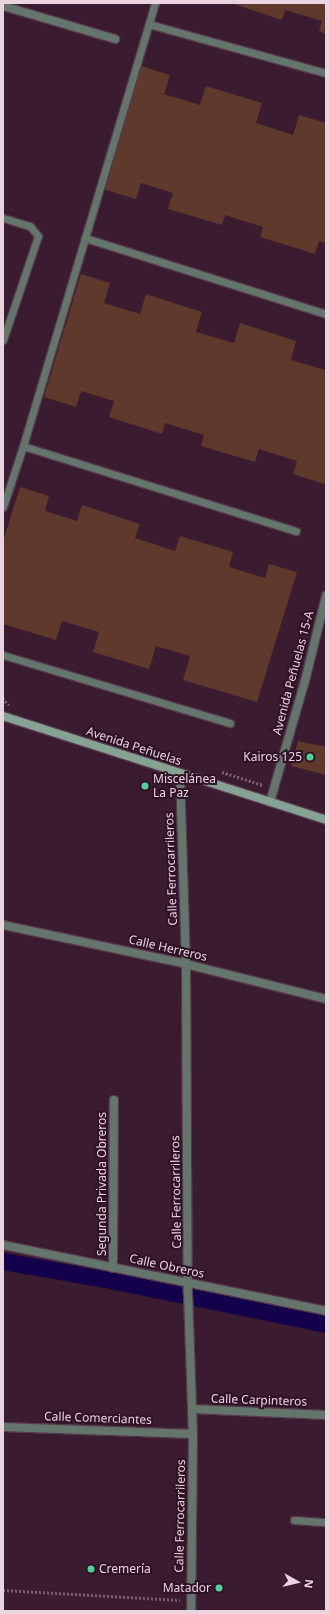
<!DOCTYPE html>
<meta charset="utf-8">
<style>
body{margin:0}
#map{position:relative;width:329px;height:1614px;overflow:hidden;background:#3a1b30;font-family:"Noto Sans",sans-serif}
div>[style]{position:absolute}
.canal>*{height:17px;margin:-8.5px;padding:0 8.5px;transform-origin:8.5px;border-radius:8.5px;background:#14014b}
.building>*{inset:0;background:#5f3a2c}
.path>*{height:2.5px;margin-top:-1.25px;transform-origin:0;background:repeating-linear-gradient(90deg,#7a5f70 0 2px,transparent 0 4px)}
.roads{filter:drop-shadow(1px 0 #56394c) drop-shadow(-1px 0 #56394c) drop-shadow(0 1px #56394c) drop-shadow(0 -1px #56394c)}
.lane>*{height:7px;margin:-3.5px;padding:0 3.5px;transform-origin:3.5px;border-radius:3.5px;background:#64766c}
.street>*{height:8px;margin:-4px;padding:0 4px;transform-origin:4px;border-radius:4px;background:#64766c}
.secondary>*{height:8px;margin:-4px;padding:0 4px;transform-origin:4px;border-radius:4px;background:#85a292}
.dots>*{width:11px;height:11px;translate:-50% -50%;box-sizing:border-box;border:2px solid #301226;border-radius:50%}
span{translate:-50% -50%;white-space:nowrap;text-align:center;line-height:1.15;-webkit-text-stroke:4px #301226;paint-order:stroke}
.street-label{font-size:12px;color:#e9d4e0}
.poi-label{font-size:12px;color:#e9d4e0}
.right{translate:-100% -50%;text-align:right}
.left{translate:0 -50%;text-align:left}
.frame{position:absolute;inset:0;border:4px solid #e9d4e0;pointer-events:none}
.north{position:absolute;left:277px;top:1562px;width:40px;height:40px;-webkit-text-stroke:3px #301226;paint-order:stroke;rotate:98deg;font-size:11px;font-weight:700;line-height:16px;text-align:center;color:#e9d4e0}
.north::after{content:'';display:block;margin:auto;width:14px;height:18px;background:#e9d4e0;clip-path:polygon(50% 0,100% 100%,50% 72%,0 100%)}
</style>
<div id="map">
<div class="canal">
<i style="left:3px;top:1261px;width:114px;rotate:10.1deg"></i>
<i style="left:115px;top:1281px;width:215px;rotate:11.5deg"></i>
</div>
<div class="building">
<i style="clip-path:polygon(231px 3px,326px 3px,326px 34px,319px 31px,322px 21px,285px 10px,282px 20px)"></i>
<i style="clip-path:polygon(141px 66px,170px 75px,164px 94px,200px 105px,206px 86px,262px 103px,256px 123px,293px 135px,299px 115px,326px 123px,326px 243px,319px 241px,315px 254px,260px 237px,263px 227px,225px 215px,222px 225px,168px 209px,173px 193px,141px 183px,136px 199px,103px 189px)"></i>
<i style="clip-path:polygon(81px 274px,110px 283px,104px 303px,140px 314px,146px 294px,202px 312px,196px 332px,234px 343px,240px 323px,296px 341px,291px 360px,326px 370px,326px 478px,324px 484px,293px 474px,297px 461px,259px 449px,255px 462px,201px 446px,204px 435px,165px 423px,162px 434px,109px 417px,114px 401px,81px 391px,76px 407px,44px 397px)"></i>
<i style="clip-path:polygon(20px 487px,49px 496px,45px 511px,77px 521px,82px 505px,140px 524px,135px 538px,175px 551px,180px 536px,233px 552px,229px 567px,265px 578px,269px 564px,297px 572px,257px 702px,183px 680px,190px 656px,156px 646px,149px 669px,93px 652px,99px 632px,62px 621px,56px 640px,3px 624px,3px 541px)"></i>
<i style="clip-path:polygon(298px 741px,326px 747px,326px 775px,291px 766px)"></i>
</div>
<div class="path">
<i style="left:3px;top:698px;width:9px;rotate:49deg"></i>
<i style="left:222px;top:772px;width:43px;rotate:17.6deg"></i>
<i style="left:3px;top:1590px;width:177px;rotate:3.2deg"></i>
</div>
<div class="roads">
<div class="lane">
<i style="left:149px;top:24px;width:184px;rotate:15.5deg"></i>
<i style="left:3px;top:218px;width:28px;rotate:17deg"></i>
<i style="left:30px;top:226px;width:13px;rotate:51deg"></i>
<i style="left:38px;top:236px;width:110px;rotate:108.6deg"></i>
<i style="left:85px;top:238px;width:253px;rotate:17.5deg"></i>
<i style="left:23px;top:446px;width:286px;rotate:17.3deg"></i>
<i style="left:3px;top:507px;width:64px;rotate:-71.8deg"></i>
<i style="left:23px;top:446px;width:462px;rotate:-73.4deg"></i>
<i style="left:3px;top:655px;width:237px;rotate:16.7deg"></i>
<i style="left:294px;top:1520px;width:32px;rotate:4deg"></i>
</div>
<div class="street">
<i style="left:3px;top:6px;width:117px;rotate:16.4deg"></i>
<i style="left:180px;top:773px;width:191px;rotate:88.2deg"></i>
<i style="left:186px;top:964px;width:329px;rotate:89.7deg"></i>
<i style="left:188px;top:1293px;width:141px;rotate:88deg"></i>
<i style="left:193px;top:1434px;width:177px;rotate:90.6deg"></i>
<i style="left:270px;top:802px;width:126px;rotate:-73.9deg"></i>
<i style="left:305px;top:681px;width:88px;rotate:-76.1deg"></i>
<i style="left:3px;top:925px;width:187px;rotate:12deg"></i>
<i style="left:186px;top:964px;width:144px;rotate:14deg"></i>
<i style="left:3px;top:1245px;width:330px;rotate:11.5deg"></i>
<i style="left:113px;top:1268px;width:168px;rotate:-89.7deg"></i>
<i style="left:192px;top:1409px;width:134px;rotate:2.6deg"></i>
<i style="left:3px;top:1427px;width:190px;rotate:2.1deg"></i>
</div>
<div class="secondary">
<i style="left:3px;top:716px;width:339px;rotate:17.8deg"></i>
</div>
</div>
<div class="dots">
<i style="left:310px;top:757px;background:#4ed39a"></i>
<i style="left:145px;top:786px;background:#4ed39a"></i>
<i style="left:91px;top:1569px;background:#4ed39a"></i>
<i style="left:219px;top:1588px;background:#4ed39a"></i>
</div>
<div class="street-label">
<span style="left:293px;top:673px;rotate:-75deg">Avenida Peñuelas 15-A</span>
<span style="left:134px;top:746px;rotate:18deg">Avenida Peñuelas</span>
<span style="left:171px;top:869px;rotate:-92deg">Calle Ferrocarrileros</span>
<span style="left:168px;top:948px;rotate:13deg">Calle Herreros</span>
<span style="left:102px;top:1184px;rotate:-90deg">Segunda Privada Obreros</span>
<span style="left:176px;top:1192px;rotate:-91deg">Calle Ferrocarrileros</span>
<span style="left:167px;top:1266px;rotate:12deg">Calle Obreros</span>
<span style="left:259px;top:1400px;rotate:2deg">Calle Carpinteros</span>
<span style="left:98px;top:1418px;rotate:2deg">Calle Comerciantes</span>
<span style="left:180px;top:1516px;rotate:-89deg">Calle Ferrocarrileros</span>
</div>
<div class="poi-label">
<span class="right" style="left:302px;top:757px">Kairos 125</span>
<span class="left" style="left:153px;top:786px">Miscelánea<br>La Paz</span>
<span class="left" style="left:99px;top:1569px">Cremería</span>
<span class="right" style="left:211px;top:1588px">Matador</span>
</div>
<div class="frame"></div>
<div class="north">N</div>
</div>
